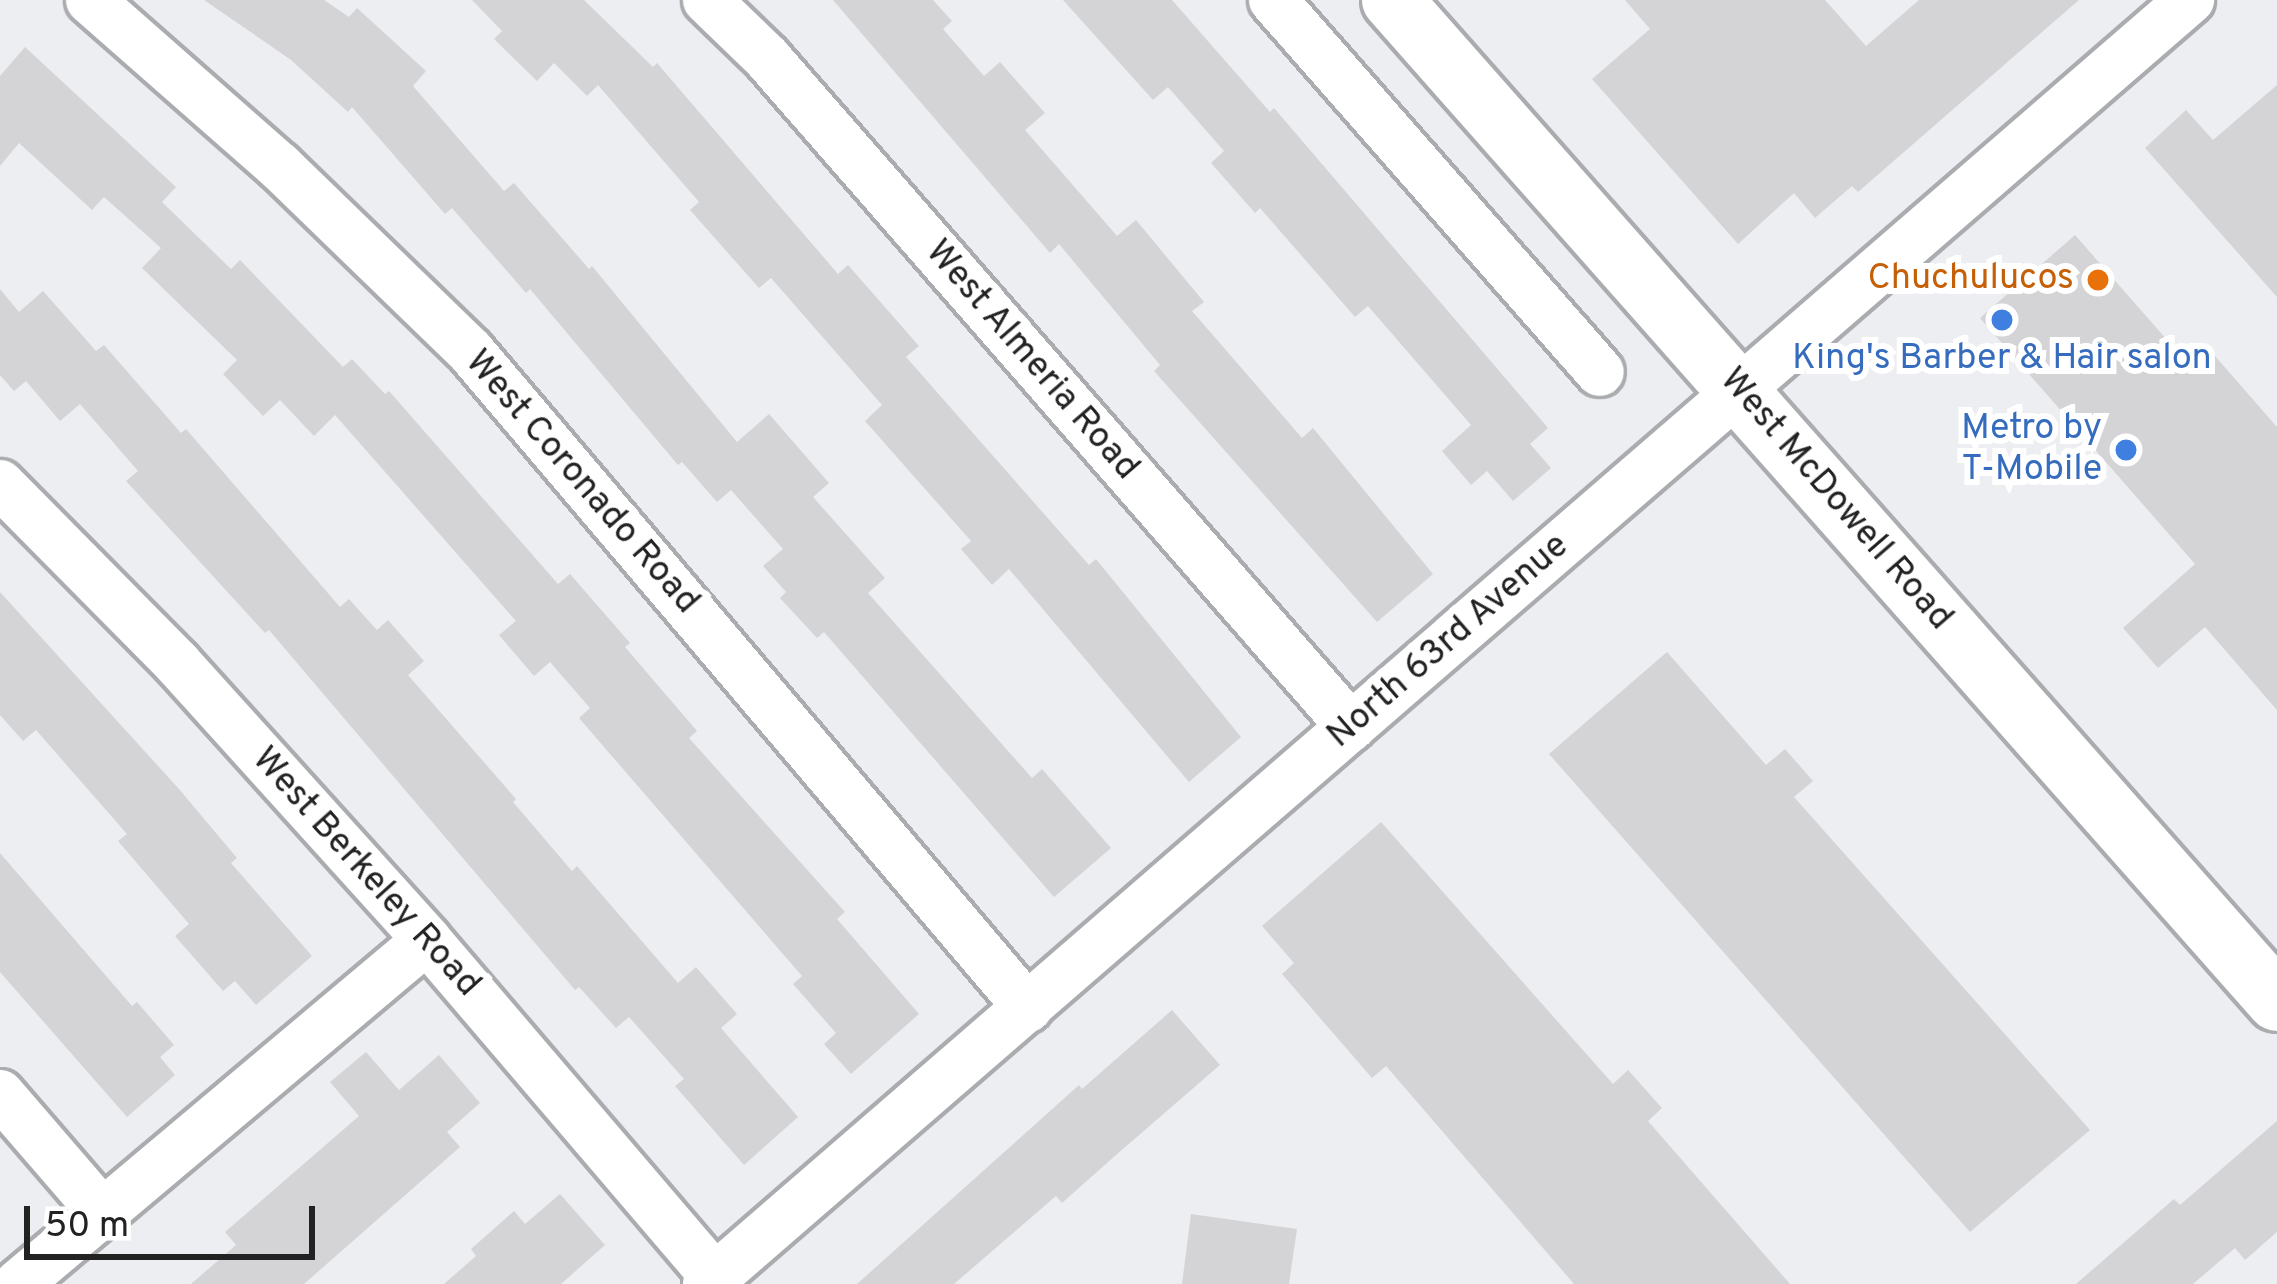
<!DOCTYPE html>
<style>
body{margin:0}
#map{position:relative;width:2277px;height:1284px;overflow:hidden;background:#edeef1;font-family:Overpass,sans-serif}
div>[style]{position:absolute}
.building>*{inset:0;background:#d4d4d7}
.roads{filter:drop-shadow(3px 0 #aaacaf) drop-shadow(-3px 0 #aaacaf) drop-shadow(0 3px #aaacaf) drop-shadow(0 -3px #aaacaf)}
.minor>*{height:48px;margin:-24px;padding:0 24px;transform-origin:24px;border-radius:24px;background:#fff}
.major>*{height:60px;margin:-30px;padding:0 30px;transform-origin:30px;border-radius:30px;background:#fff}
.dots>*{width:33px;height:33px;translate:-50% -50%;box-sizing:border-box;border:6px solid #fff;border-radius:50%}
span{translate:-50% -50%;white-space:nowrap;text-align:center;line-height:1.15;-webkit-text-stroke:12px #fff;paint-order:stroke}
.food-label{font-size:36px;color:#c56008}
.right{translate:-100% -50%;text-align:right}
.shop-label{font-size:36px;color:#366cbe}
.street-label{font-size:36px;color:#222223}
.scale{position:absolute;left:24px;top:1206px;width:291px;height:54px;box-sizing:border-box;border:6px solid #222223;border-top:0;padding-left:15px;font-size:36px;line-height:42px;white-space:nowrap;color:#222223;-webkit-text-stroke:9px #fff;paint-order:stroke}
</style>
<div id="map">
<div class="building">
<i style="clip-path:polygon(204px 0,324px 0,349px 17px,357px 8px,426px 71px,413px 86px,504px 191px,514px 183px,589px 269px,592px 266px,737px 442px,769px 414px,829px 483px,813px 497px,885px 578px,868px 593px,1032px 778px,1042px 769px,1111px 848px,1054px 897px,824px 632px,817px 638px,780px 598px,786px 592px,763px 566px,783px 549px,731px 490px,717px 502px,682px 462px,678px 465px,530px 289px,526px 293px,452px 208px,445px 214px,352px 107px,348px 112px,291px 60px)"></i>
<i style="clip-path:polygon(472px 0,584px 0,653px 67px,657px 63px,838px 274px,848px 265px,919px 346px,906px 357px,1089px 565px,1096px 559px,1241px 737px,1189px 782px,1009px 569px,992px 585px,961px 549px,971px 541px,865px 421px,882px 405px,771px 278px,759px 288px,690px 210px,699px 202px,598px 85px,587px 96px,554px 63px,537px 81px,494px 39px,502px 31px)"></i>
<i style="clip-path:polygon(833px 0,933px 0,952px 21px,943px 29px,984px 76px,1000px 62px,1045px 113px,1025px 130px,1117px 236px,1136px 220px,1204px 302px,1192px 311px,1302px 438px,1313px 428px,1433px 574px,1377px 622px,1154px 371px,1160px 365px,1059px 244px,1050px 253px)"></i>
<i style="clip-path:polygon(1063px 0,1172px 0,1270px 112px,1274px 108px,1548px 428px,1530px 444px,1551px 468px,1513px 501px,1487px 471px,1471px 485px,1442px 451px,1471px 425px,1368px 306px,1355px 317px,1260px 208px,1255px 213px,1211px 163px,1224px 151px,1168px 87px,1153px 100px)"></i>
<i style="clip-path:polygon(1625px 0,1825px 0,1866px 46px,1919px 0,2079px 0,1858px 192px,1852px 186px,1815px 218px,1794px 193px,1738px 244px,1592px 79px,1650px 29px)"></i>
<i style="clip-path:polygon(25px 47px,176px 187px,162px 202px,231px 269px,240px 260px,343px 367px,352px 359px,385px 394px,389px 391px,558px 584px,570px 574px,630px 643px,625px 647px,697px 731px,689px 738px,845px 912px,837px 919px,919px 1014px,851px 1074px,824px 1044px,836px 1033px,793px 984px,802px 976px,579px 718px,590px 708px,550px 662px,534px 676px,499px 635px,516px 621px,335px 415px,314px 436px,280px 400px,263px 416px,223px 374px,237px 360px,142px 268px,161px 248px,104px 197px,92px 210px,19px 143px,0 166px,0 76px)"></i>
<i style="clip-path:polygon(2277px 85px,2277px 297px,2145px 148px,2186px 110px,2213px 140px)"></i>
<i style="clip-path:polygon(2075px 235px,2189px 365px,2208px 348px,2277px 427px,2277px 710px,2205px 627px,2158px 668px,2123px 628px,2195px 564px,1980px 318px)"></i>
<i style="clip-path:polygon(0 289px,19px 312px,43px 291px,96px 351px,104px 345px,181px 433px,186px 429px,340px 607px,349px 599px,377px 630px,388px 620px,424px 661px,408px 675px,516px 799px,513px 802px,572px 871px,577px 866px,678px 983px,696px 967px,737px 1014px,721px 1028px,798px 1117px,744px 1165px,675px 1086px,684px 1079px,629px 1017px,616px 1028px,579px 987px,575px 990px,269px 630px,265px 633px,126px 481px,138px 471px,80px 404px,60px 421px,26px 381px,14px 391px,0 375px)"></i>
<i style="clip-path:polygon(0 592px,179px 789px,237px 858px,231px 863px,312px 956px,256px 1005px,235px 981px,223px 991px,175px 936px,189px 924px,118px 841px,127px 834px,36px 730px,23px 741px,0 715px)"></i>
<i style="clip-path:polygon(1667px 652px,1766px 765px,1785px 749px,1813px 781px,1794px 797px,2090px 1130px,1970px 1232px,1549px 754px)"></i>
<i style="clip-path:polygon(1381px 822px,1613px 1084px,1628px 1070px,1662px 1108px,1648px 1121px,1790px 1284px,1574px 1284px,1386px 1066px,1372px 1078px,1282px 974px,1294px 963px,1262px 926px)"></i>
<i style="clip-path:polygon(0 853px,132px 1006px,137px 1002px,174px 1045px,160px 1057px,175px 1075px,127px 1117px,0 972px)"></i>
<i style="clip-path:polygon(1172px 1010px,1220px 1065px,1116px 1155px,1062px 1203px,1056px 1196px,954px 1284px,857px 1284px,1079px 1085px,1082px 1089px)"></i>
<i style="clip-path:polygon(366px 1052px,399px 1090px,439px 1055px,480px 1103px,447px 1132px,460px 1147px,304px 1284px,191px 1284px,236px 1245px,225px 1232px,359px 1116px,330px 1082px)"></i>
<i style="clip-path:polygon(2277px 1121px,2277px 1232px,2245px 1260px,2235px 1248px,2193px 1284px,2076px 1284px,2174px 1199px,2180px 1205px)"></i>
<i style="clip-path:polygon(560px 1194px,605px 1245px,561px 1284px,444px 1284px,476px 1256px,471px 1249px,514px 1211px,525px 1224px)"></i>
<i style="clip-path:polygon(1191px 1214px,1297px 1229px,1289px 1284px,1182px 1284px)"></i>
</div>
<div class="roads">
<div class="minor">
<i style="left:90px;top:0;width:252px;rotate:41.3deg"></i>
<i style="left:279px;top:166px;width:266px;rotate:44.1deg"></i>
<i style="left:470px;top:351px;width:862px;rotate:49.66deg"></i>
<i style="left:707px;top:0;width:83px;rotate:44deg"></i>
<i style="left:767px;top:58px;width:888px;rotate:48.88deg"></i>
<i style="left:1273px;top:0;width:495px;rotate:48.7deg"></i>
<i style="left:0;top:484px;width:252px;rotate:45.3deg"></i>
<i style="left:177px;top:663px;width:373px;rotate:47.9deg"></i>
<i style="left:427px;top:940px;width:443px;rotate:49.5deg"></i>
<i style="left:0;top:1094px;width:156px;rotate:49.2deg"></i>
<i style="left:18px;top:1284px;width:534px;rotate:-40.07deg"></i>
<i style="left:707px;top:1284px;width:1962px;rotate:-40.89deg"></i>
</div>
<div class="major">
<i style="left:1392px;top:0;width:1336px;rotate:48.52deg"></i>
</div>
</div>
<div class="dots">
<i style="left:2098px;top:280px;background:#e8710a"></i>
<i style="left:2002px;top:320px;background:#3f7fe0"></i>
<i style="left:2126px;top:450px;background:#3f7fe0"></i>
</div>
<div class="food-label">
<span class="right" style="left:2074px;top:280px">Chuchulucos</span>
</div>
<div class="shop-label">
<span style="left:2002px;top:360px">King's Barber &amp; Hair salon</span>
<span class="right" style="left:2102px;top:450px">Metro by<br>T-Mobile</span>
</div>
<div class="street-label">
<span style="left:1031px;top:361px;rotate:49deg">West Almeria Road</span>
<span style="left:581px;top:483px;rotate:49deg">West Coronado Road</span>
<span style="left:1835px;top:500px;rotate:49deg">West McDowell Road</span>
<span style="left:1449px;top:642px;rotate:-41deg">North 63rd Avenue</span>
<span style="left:365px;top:873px;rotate:48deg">West Berkeley Road</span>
</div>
<div class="scale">50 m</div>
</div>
